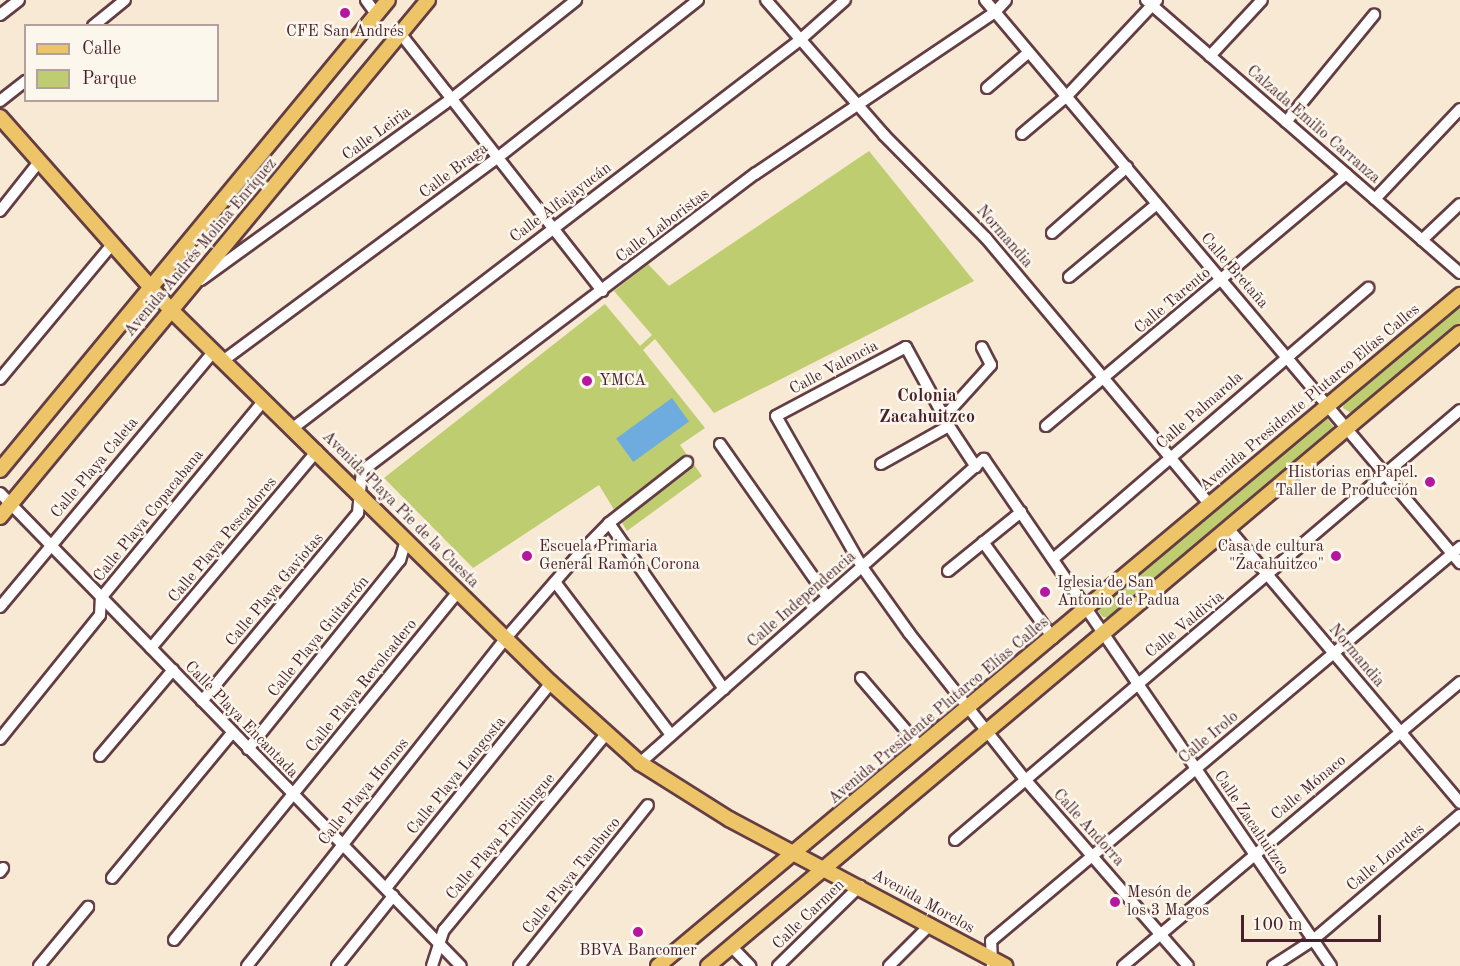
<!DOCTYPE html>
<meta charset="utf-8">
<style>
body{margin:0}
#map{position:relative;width:1460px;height:966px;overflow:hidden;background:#f7e9d3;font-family:"Old Standard TT",serif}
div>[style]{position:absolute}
.green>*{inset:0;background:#becd6f}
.water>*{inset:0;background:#6eabdf;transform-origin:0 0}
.roads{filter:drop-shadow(2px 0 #643d44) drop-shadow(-2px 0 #643d44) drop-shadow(0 2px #643d44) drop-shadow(0 -2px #643d44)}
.minor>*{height:10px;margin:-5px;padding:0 5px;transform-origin:5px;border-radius:5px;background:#fff}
.major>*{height:14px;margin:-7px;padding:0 7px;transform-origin:7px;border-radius:7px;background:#eec469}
.dots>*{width:16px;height:16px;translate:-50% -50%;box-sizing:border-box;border:3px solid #fbf7ec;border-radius:50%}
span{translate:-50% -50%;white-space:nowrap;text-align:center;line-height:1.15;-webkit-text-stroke:5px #fbf7ec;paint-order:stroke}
.poi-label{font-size:16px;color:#4a1f2b}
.left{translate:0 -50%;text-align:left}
.right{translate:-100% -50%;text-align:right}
.street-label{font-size:16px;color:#4a1f2b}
.neighbourhood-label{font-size:18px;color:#4a1f2b;font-weight:700}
.legend{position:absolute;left:24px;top:24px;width:195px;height:78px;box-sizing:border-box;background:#fbf7ec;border:2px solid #b4a19f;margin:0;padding:8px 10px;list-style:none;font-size:18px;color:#4a1f2b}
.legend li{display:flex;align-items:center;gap:12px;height:30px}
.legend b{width:30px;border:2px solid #b4a19f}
.scale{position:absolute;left:1241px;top:915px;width:140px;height:27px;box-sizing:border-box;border:3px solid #4a1f2b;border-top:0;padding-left:8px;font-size:18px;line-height:21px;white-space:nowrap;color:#4a1f2b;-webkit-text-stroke:4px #fbf7ec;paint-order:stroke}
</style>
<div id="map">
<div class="green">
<i style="clip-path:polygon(869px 151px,974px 281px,714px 413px,655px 339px,643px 350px,705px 428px,680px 445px,702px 476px,627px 531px,599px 485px,473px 568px,384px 478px,605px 304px,640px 346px,652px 335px,614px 291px,648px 264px,669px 286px)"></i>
<i style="clip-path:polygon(1460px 301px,1460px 326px,1359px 411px,1351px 413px,1343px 408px,1345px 398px)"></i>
<i style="clip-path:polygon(1321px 418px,1327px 418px,1333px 426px,1331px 432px,1110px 618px,1103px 617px,1098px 611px,1105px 601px)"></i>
</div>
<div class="water">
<i style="left:672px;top:398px;width:29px;height:69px;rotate:54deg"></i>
</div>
<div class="roads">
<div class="minor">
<i style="left:366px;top:0;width:17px;rotate:54deg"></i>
<i style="left:766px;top:0;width:179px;rotate:48.8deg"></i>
<i style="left:884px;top:135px;width:145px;rotate:45.3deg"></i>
<i style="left:986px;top:238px;width:347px;rotate:50deg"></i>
<i style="left:985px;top:0;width:737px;rotate:49.85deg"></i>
<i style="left:1146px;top:0;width:416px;rotate:41deg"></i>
<i style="left:0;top:15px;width:24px;rotate:-38deg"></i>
<i style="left:93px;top:26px;width:41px;rotate:-39.1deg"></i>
<i style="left:400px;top:33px;width:328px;rotate:51.9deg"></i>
<i style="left:1210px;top:56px;width:76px;rotate:-47.1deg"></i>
<i style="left:987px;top:88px;width:55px;rotate:-40.6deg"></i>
<i style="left:0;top:101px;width:33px;rotate:-38deg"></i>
<i style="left:1286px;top:122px;width:139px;rotate:-50.6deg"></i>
<i style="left:1022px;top:134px;width:57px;rotate:-40.1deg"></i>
<i style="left:1066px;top:97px;width:133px;rotate:-46.8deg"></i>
<i style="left:1375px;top:199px;width:124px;rotate:-46.6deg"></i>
<i style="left:0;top:211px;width:63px;rotate:-51.5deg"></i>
<i style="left:1052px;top:233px;width:100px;rotate:-41.3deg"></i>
<i style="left:1422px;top:240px;width:52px;rotate:-43.5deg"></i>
<i style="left:1069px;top:277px;width:114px;rotate:-39.7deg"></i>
<i style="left:201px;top:280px;width:307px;rotate:-35.9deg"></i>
<i style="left:450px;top:100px;width:161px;rotate:-38.4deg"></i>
<i style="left:224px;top:360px;width:338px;rotate:-36.5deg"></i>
<i style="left:496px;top:159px;width:257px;rotate:-38.2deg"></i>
<i style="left:0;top:379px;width:173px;rotate:-50.2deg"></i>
<i style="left:944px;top:417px;width:70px;rotate:-47.9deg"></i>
<i style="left:991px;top:365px;width:20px;rotate:-117deg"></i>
<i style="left:1046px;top:426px;width:392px;rotate:-40deg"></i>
<i style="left:293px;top:428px;width:638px;rotate:-37.43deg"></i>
<i style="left:800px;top:40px;width:60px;rotate:-41.6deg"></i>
<i style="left:720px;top:444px;width:187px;rotate:55deg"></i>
<i style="left:881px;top:464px;width:78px;rotate:-29.2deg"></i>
<i style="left:976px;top:467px;width:49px;rotate:-123.4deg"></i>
<i style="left:949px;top:426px;width:90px;rotate:-118.6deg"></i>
<i style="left:906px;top:347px;width:147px;rotate:152deg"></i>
<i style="left:776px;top:416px;width:174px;rotate:60.3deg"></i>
<i style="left:862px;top:567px;width:81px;rotate:54.5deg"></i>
<i style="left:909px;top:633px;width:185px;rotate:51.6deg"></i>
<i style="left:1024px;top:778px;width:249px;rotate:48.9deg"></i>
<i style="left:0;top:493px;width:660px;rotate:45.74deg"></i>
<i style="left:609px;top:523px;width:202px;rotate:55.3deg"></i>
<i style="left:1228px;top:528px;width:360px;rotate:49.8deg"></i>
<i style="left:983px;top:542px;width:119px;rotate:53.9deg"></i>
<i style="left:1053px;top:559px;width:416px;rotate:-40.7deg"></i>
<i style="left:948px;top:571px;width:94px;rotate:-38.9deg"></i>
<i style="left:555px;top:582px;width:192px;rotate:52.8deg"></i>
<i style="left:0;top:607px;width:334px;rotate:-50.1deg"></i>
<i style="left:151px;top:648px;width:258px;rotate:-49.9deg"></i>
<i style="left:861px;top:678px;width:92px;rotate:49.4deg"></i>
<i style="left:202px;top:701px;width:244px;rotate:-50.3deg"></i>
<i style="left:358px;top:513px;width:42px;rotate:-84.6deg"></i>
<i style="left:362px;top:471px;width:493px;rotate:-37.1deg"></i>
<i style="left:755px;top:174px;width:290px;rotate:-34deg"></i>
<i style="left:995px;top:12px;width:16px;rotate:-47deg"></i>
<i style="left:0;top:739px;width:159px;rotate:-51.1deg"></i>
<i style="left:100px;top:615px;width:17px;rotate:-87deg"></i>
<i style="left:101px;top:598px;width:256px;rotate:-50.5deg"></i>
<i style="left:248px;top:749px;width:243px;rotate:-51.2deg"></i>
<i style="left:400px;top:560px;width:21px;rotate:-73deg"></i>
<i style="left:100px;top:756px;width:113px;rotate:-49.7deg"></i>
<i style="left:640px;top:763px;width:459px;rotate:-41.5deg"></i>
<i style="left:984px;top:459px;width:614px;rotate:55.61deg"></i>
<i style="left:955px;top:840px;width:663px;rotate:-40.41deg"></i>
<i style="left:0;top:872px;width:5px;rotate:-53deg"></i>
<i style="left:112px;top:878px;width:188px;rotate:-50.4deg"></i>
<i style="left:386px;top:888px;width:263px;rotate:-51.2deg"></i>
<i style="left:174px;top:940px;width:451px;rotate:-50.8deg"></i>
<i style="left:731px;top:946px;width:28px;rotate:46deg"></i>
<i style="left:39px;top:966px;width:77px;rotate:-50.3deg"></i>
<i style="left:247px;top:966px;width:418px;rotate:-51.7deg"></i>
<i style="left:506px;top:638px;width:111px;rotate:-49deg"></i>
<i style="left:579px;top:554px;width:43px;rotate:-45.9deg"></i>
<i style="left:609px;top:523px;width:99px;rotate:-38deg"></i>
<i style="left:337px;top:966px;width:90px;rotate:-51.3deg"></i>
<i style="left:432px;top:966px;width:38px;rotate:-72deg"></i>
<i style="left:444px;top:930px;width:254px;rotate:-50.4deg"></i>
<i style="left:519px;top:966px;width:206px;rotate:-51.3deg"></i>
<i style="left:778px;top:966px;width:115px;rotate:-44.3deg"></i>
<i style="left:889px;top:966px;width:59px;rotate:-45deg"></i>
<i style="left:992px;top:966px;width:25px;rotate:-92deg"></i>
<i style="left:991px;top:941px;width:613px;rotate:-40.03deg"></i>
<i style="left:1123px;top:966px;width:441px;rotate:-40.1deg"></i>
<i style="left:1273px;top:966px;width:48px;rotate:-33deg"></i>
<i style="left:1313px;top:940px;width:193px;rotate:-40.4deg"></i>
</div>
<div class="major">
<i style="left:0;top:117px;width:258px;rotate:48.5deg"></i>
<i style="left:171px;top:310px;width:532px;rotate:44.47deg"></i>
<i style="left:551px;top:683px;width:120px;rotate:42deg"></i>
<i style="left:640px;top:763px;width:105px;rotate:32.2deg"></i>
<i style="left:729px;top:819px;width:313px;rotate:28deg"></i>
<i style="left:0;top:470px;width:609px;rotate:-50.46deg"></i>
<i style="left:0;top:517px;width:671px;rotate:-50.38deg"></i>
<i style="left:658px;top:966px;width:1046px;rotate:-39.92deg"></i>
<i style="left:708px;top:966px;width:983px;rotate:-40.09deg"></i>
</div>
</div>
<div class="dots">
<i style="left:345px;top:13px;background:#b5179e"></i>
<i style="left:587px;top:381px;background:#b5179e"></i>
<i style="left:1430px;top:482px;background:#b5179e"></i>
<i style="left:527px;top:556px;background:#b5179e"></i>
<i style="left:1336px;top:556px;background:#b5179e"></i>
<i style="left:1045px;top:592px;background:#b5179e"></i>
<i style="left:1115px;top:902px;background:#b5179e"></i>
<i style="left:638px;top:932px;background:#b5179e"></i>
</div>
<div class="poi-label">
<span style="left:345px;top:32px">CFE San Andrés</span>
<span class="left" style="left:599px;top:381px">YMCA</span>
<span class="right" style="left:1418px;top:482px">Historias en Papel.<br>Taller de Producción</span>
<span class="left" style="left:539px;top:556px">Escuela Primaria<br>General Ramón Corona</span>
<span class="right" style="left:1324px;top:556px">Casa de cultura<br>"Zacahuitzco"</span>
<span class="left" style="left:1057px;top:592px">Iglesia de San<br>Antonio de Padua</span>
<span class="left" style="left:1127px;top:902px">Mesón de<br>los 3 Magos</span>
<span style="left:638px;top:951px">BBVA Bancomer</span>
</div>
<div class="street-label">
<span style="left:1313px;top:125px;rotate:41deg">Calzada Emilio Carranza</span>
<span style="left:377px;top:134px;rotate:-36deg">Calle Leiria</span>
<span style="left:454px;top:171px;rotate:-37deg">Calle Braga</span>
<span style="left:561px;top:203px;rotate:-37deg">Calle Alfajayucán</span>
<span style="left:663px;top:226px;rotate:-37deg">Calle Laboristas</span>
<span style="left:1004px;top:237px;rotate:49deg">Normandia</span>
<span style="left:201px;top:248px;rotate:-50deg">Avenida Andrés Molina Enríquez</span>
<span style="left:1234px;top:271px;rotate:49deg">Calle Bretaña</span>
<span style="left:1173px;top:301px;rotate:-40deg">Calle Tarento</span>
<span style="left:834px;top:368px;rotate:-28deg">Calle Valencia</span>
<span style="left:1310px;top:398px;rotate:-40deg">Avenida Presidente Plutarco Elías Calles</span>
<span style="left:1200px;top:411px;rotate:-41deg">Calle Palmarola</span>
<span style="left:95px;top:468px;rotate:-50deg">Calle Playa Caleta</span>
<span style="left:400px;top:510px;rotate:45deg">Avenida Playa Pie de la Cuesta</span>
<span style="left:149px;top:516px;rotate:-51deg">Calle Playa Copacabana</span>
<span style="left:223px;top:540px;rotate:-50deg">Calle Playa Pescadores</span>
<span style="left:275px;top:590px;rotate:-50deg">Calle Playa Gaviotas</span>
<span style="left:802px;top:600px;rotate:-41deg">Calle Independencia</span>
<span style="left:1185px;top:625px;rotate:-39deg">Calle Valdivia</span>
<span style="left:319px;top:637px;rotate:-51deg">Calle Playa Guitarrón</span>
<span style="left:1356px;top:656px;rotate:50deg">Normandia</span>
<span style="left:362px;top:686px;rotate:-51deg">Calle Playa Revolcadero</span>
<span style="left:939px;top:711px;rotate:-40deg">Avenida Presidente Plutarco Elías Calles</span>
<span style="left:241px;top:720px;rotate:46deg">Calle Playa Encantada</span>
<span style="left:1209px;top:738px;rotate:-40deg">Calle Irolo</span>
<span style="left:457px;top:776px;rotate:-51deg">Calle Playa Langosta</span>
<span style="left:1309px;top:788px;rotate:-40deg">Calle Mónaco</span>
<span style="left:364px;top:792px;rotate:-51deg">Calle Playa Hornos</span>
<span style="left:1251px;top:823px;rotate:56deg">Calle Zacahuitzco</span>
<span style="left:1088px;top:828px;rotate:48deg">Calle Andorra</span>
<span style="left:501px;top:837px;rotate:-50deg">Calle Playa Pichilingue</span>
<span style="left:1386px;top:858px;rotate:-40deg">Calle Lourdes</span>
<span style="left:572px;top:876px;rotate:-51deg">Calle Playa Tambuco</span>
<span style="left:923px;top:902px;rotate:29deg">Avenida Morelos</span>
<span style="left:809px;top:915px;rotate:-44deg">Calle Carmen</span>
</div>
<div class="neighbourhood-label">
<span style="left:927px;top:407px">Colonia<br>Zacahuitzco</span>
</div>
<ul class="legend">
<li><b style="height:8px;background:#eec469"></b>Calle</li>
<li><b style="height:16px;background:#becd6f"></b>Parque</li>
</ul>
<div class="scale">100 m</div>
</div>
